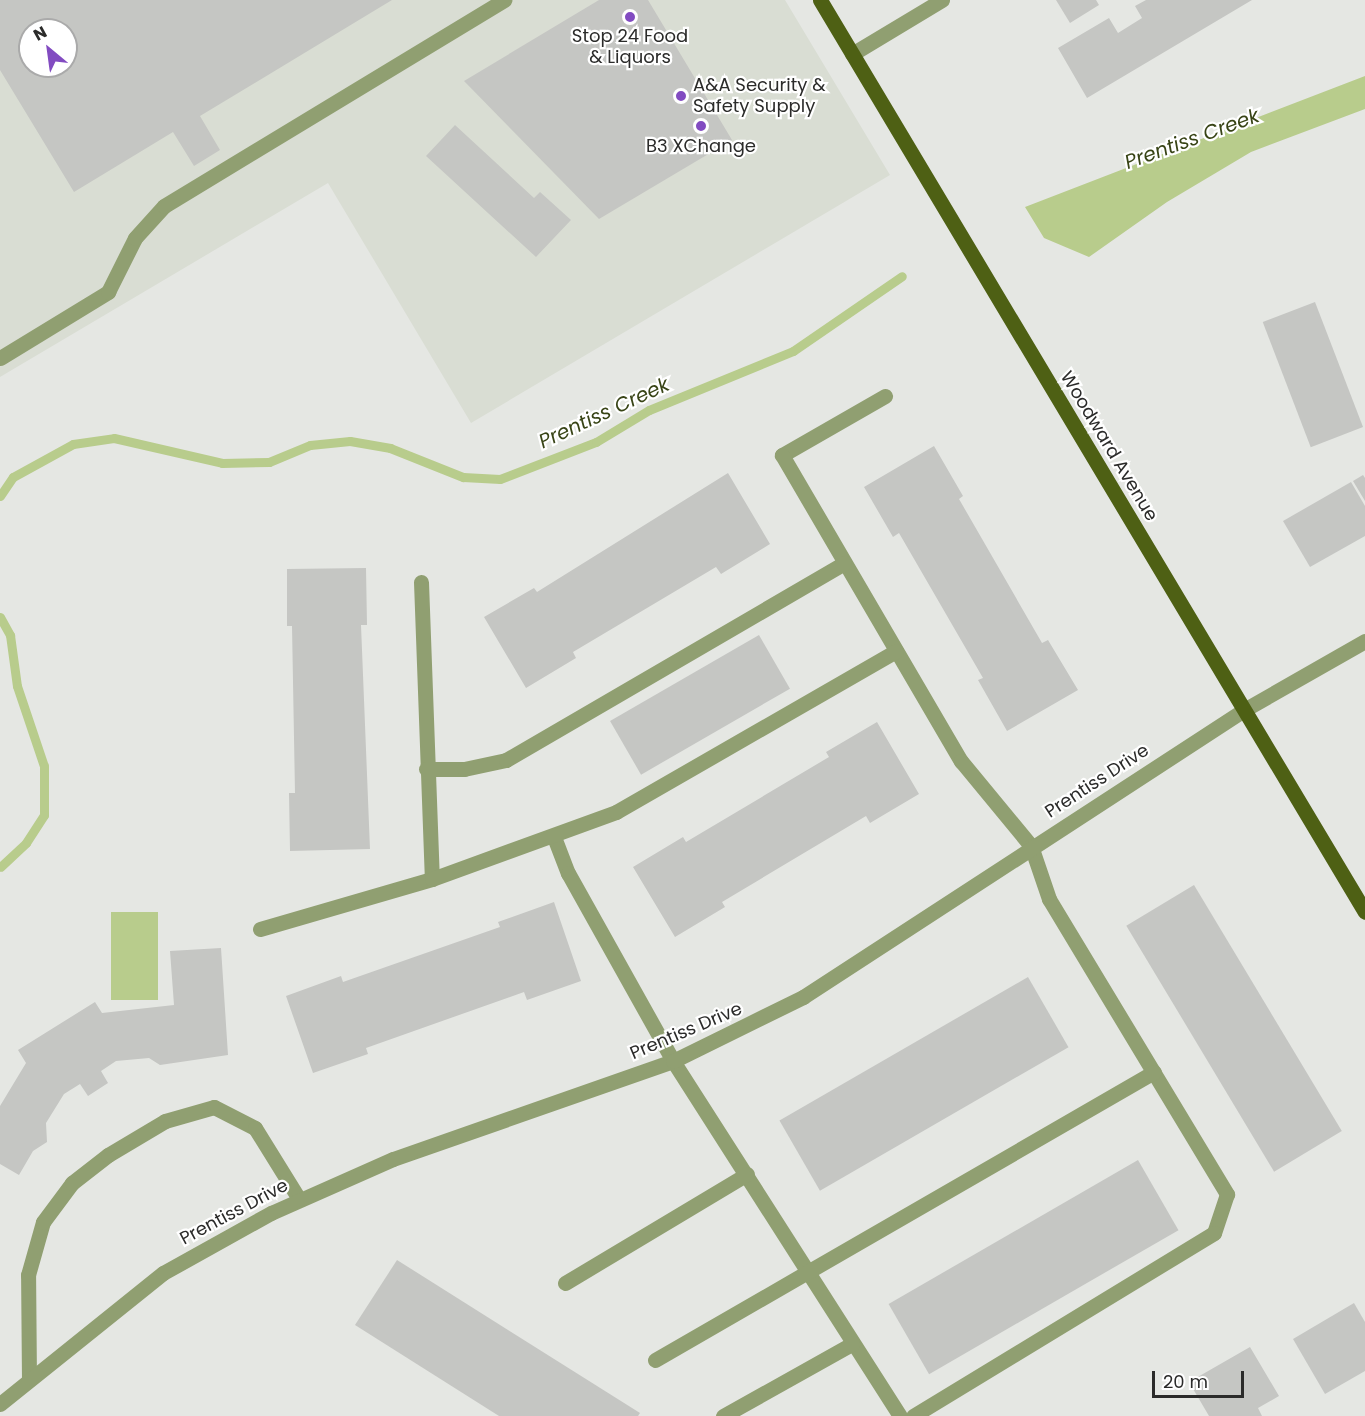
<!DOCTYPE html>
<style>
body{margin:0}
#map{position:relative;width:1365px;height:1416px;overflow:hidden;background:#e5e7e3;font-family:Poppins,sans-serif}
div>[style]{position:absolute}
.built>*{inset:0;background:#d9ddd3}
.water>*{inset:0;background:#b8cc8c;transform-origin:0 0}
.stream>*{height:9px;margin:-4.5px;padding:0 4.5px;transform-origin:4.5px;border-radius:4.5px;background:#b8cc8c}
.building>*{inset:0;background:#c5c6c3;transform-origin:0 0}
.minor>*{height:15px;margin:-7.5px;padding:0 7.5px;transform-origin:7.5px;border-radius:7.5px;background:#909f71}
.major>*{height:15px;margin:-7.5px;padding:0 7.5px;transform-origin:7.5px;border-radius:7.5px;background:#4e6014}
.dots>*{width:16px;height:16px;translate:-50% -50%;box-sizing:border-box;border:3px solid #fff;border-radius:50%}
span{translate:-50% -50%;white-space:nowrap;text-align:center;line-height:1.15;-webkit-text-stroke:4.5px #fff;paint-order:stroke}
.poi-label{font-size:18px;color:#2b2b2a}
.left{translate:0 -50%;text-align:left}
.street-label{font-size:18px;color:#2b2b2a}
.water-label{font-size:20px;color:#384416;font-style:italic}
.north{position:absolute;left:18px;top:18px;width:60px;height:60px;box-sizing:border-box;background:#fff;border:2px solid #aaa;border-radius:50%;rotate:331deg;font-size:16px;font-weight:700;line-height:24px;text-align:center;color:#2b2b2a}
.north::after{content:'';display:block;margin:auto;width:21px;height:27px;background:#824bc1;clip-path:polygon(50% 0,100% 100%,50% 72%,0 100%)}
.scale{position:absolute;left:1152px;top:1371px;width:92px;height:27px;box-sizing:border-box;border:3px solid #2b2b2a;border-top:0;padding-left:8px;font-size:18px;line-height:21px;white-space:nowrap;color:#2b2b2a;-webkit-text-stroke:4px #fff;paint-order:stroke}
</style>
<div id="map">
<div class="built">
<i style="clip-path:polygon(evenodd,0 0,785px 0,890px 175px,471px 423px,328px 183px,0 377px,0 0,30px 30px,66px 30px,66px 66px,30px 66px,30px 30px)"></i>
</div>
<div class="water">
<i style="clip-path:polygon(1365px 76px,1365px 109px,1251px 152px,1167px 202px,1089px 257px,1044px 238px,1025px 207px)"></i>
<i style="left:111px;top:912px;width:47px;height:88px"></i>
</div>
<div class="stream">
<i style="left:0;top:496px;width:23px;rotate:-56deg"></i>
<i style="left:13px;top:477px;width:68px;rotate:-28.8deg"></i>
<i style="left:73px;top:444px;width:41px;rotate:-8.3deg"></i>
<i style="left:114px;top:438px;width:111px;rotate:13deg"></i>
<i style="left:222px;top:463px;width:47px;rotate:-1.2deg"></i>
<i style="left:269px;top:462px;width:44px;rotate:-22.5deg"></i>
<i style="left:310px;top:445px;width:40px;rotate:-5.7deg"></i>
<i style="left:350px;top:441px;width:41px;rotate:9.9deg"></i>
<i style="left:390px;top:448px;width:79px;rotate:21.7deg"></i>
<i style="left:463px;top:477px;width:37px;rotate:3deg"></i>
<i style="left:500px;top:479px;width:103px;rotate:-21.1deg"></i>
<i style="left:596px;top:442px;width:62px;rotate:-31.1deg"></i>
<i style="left:649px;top:410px;width:156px;rotate:-22.3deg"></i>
<i style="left:793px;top:351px;width:132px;rotate:-34.5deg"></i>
<i style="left:0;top:617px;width:21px;rotate:61deg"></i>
<i style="left:10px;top:635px;width:51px;rotate:82.2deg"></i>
<i style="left:17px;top:686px;width:84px;rotate:71.4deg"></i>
<i style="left:44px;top:766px;width:49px;rotate:90deg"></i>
<i style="left:44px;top:815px;width:33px;rotate:123deg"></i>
<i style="left:26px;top:843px;width:35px;rotate:137deg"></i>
</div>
<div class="building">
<i style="clip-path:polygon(evenodd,0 0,392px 0,200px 116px,220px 150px,194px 166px,173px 132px,74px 192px,0 70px,0 0,30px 30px,66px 30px,66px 66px,30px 66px,30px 30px)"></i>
<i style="clip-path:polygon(599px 0,648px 0,732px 140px,599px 219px,464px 81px)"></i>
<i style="clip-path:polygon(1056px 0,1096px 0,1099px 5px,1070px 23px)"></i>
<i style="clip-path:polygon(1146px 0,1252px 0,1087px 98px,1058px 48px,1109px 18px,1118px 33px,1142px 18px,1135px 6px)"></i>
<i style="clip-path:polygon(455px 125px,534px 198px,540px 192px,571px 220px,536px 257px,426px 156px)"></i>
<i style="left:1315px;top:302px;width:134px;height:56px;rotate:69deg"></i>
<i style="clip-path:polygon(934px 446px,963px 496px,959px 499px,1042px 643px,1048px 640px,1078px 690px,1007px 731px,978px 680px,983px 678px,899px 533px,893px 537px,864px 487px)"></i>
<i style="clip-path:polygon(728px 473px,770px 544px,721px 574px,716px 567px,573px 652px,576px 658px,526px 688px,484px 617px,534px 588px,537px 592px)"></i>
<i style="clip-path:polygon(1363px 475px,1365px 478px,1365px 501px,1353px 481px)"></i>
<i style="clip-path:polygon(1351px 482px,1365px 506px,1365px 536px,1310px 567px,1283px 521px)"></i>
<i style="clip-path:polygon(366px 568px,367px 625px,361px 625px,370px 849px,290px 851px,289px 793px,295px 793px,292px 626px,287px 626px,287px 569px)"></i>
<i style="left:759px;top:635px;width:62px;height:172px;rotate:60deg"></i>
<i style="clip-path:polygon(877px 722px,919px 794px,870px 823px,866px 816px,722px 902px,725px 907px,675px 937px,633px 867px,683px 837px,686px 842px,829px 757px,826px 752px)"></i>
<i style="left:1194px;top:885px;width:287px;height:79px;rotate:59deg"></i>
<i style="clip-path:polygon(554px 902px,581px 981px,527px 1000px,524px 992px,366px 1048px,368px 1054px,313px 1073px,286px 996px,341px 976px,343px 982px,500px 927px,498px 922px)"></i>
<i style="clip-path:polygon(221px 948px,228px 1055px,160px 1065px,149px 1058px,116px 1061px,101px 1071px,108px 1083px,88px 1096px,80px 1084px,64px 1094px,46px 1123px,47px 1142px,33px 1151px,19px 1175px,0 1164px,0 1106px,26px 1063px,18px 1050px,95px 1002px,102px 1013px,174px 1005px,170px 951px)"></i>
<i style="left:1028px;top:977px;width:81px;height:287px;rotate:60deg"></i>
<i style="left:1138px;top:1160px;width:81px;height:288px;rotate:60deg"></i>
<i style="clip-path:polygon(397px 1260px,640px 1413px,638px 1416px,499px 1416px,355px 1325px)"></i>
<i style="clip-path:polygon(1354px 1303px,1365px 1322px,1365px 1371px,1325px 1394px,1293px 1339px)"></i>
<i style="clip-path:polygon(1250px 1347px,1279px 1396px,1258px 1408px,1262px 1416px,1209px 1416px,1189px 1382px)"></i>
</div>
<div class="minor">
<i style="left:852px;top:54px;width:105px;rotate:-31deg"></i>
<i style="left:0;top:358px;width:127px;rotate:-31.4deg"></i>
<i style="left:108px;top:292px;width:60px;rotate:-63.4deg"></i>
<i style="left:135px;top:238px;width:43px;rotate:-47.8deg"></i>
<i style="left:164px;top:206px;width:398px;rotate:-31.2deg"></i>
<i style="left:885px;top:396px;width:119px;rotate:150.2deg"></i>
<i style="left:782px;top:455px;width:355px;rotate:59.7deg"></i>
<i style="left:961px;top:761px;width:110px;rotate:50.5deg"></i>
<i style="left:1031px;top:846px;width:56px;rotate:71.2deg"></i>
<i style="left:1049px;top:899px;width:345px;rotate:58.9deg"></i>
<i style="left:1227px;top:1194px;width:41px;rotate:108.4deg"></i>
<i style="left:1214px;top:1233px;width:352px;rotate:148.7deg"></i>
<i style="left:421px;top:582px;width:297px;rotate:87.9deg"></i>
<i style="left:426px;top:769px;width:38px"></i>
<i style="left:464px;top:769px;width:43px;rotate:-12.1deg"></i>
<i style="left:506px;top:760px;width:391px;rotate:-30.2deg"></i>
<i style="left:554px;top:837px;width:39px;rotate:69deg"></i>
<i style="left:568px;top:873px;width:215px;rotate:60.8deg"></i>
<i style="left:673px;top:1061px;width:421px;rotate:57.4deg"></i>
<i style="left:260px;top:929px;width:179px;rotate:-16.2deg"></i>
<i style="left:432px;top:879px;width:196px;rotate:-20deg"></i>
<i style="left:616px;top:812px;width:323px;rotate:-29.9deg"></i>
<i style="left:565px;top:1283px;width:212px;rotate:-30.9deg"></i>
<i style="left:655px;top:1360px;width:576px;rotate:-29.99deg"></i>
<i style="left:29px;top:1380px;width:105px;rotate:-90.5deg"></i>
<i style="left:28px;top:1275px;width:55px;rotate:-74.2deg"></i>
<i style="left:43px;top:1222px;width:49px;rotate:-53.4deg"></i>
<i style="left:72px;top:1183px;width:46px;rotate:-37.9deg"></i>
<i style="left:108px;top:1155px;width:66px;rotate:-30.8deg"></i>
<i style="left:165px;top:1121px;width:51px;rotate:-15.9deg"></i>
<i style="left:214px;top:1107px;width:46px;rotate:27.1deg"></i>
<i style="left:255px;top:1128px;width:84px;rotate:58.2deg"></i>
<i style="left:0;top:1404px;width:209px;rotate:-38.8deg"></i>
<i style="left:163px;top:1273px;width:124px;rotate:-29.1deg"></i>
<i style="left:271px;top:1213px;width:133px;rotate:-23.9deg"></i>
<i style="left:393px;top:1159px;width:297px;rotate:-19.3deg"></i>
<i style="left:673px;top:1061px;width:145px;rotate:-26.2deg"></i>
<i style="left:803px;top:997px;width:526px;rotate:-33.06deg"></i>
<i style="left:1244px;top:710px;width:139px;rotate:-29.7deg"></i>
<i style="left:723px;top:1416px;width:148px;rotate:-29.2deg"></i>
</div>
<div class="major">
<i style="left:820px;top:0;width:1062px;rotate:59.14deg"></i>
</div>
<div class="dots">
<i style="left:630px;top:17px;background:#824bc1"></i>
<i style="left:681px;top:96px;background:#824bc1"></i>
<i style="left:701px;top:126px;background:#824bc1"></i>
</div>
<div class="poi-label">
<span style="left:630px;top:47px">Stop 24 Food<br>&amp; Liquors</span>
<span class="left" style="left:693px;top:96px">A&amp;A Security &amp;<br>Safety Supply</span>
<span style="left:701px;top:146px">B3 XChange</span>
</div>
<div class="street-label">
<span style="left:1109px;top:446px;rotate:59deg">Woodward Avenue</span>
<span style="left:1097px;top:781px;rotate:-33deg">Prentiss Drive</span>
<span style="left:686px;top:1031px;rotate:-23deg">Prentiss Drive</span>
<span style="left:234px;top:1212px;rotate:-28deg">Prentiss Drive</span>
</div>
<div class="water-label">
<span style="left:1192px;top:139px;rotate:-20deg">Prentiss Creek</span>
<span style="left:604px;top:413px;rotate:-25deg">Prentiss Creek</span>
</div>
<div class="north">N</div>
<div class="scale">20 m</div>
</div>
